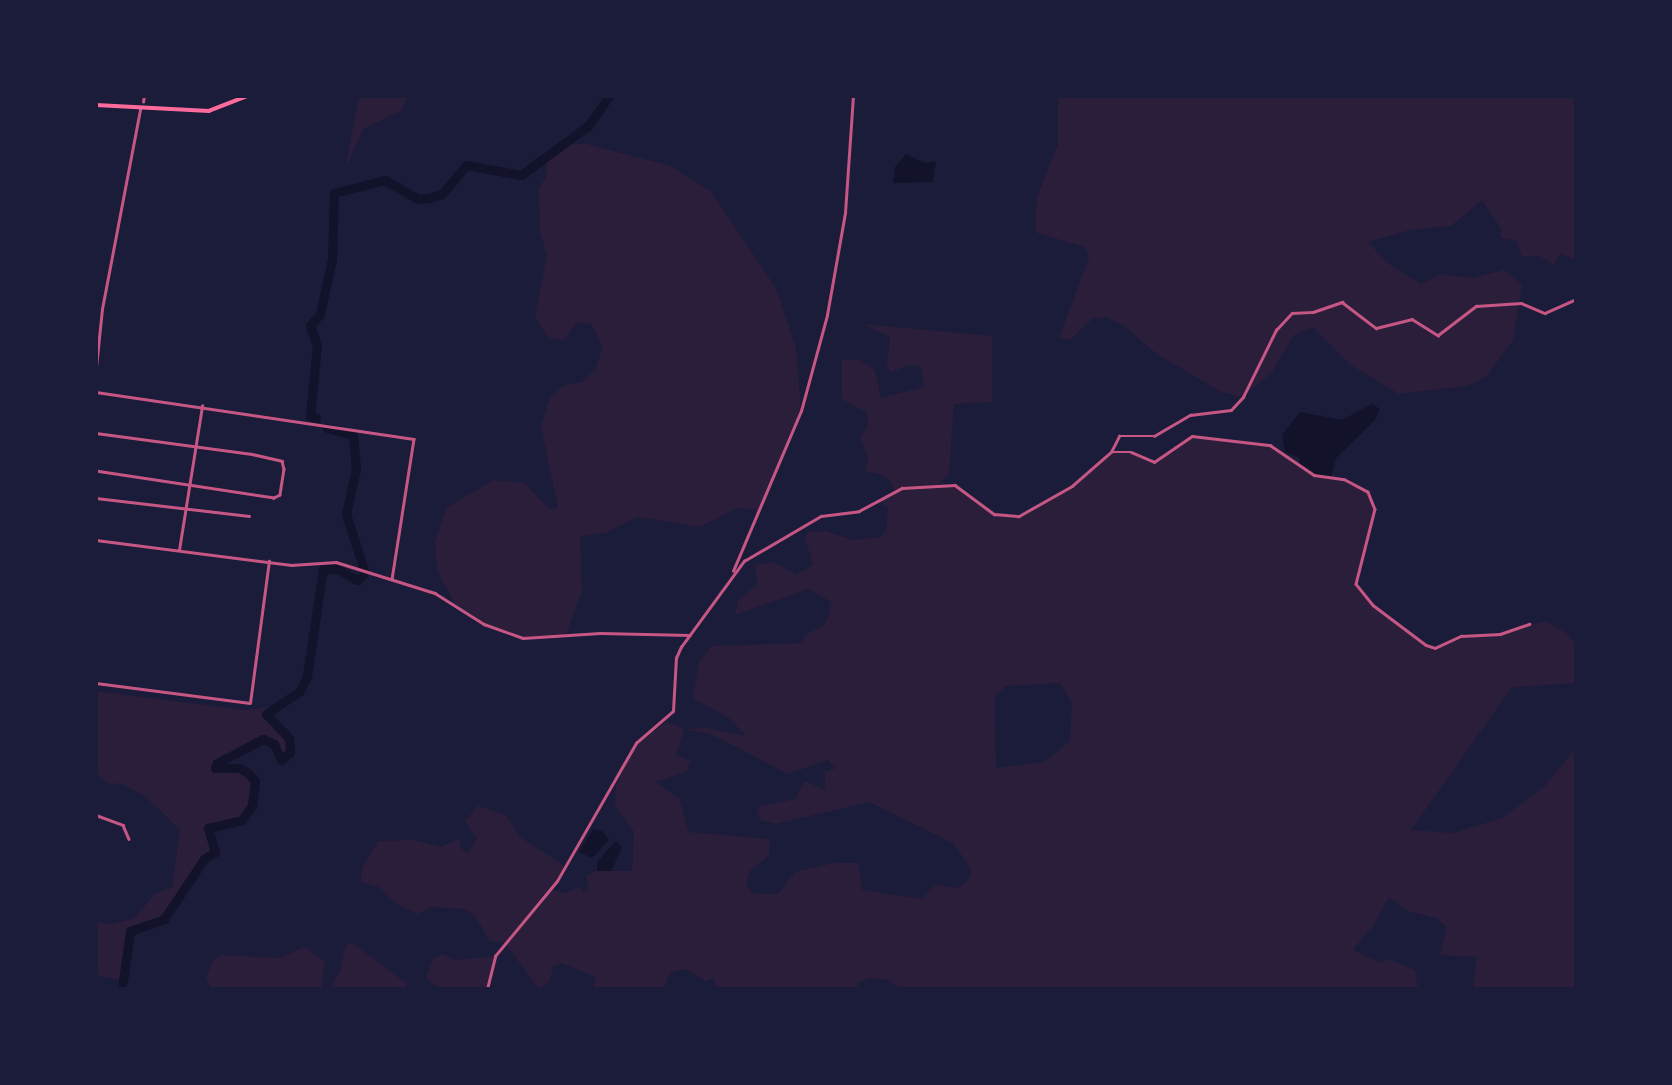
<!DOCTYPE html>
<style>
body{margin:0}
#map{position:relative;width:1672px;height:1085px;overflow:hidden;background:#1b1b3a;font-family:Rubik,sans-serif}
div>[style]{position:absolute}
.green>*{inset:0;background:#2a1e3b}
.water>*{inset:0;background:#12122b}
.river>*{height:9px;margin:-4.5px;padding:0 4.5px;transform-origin:4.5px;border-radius:4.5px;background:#12122b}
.minor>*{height:2.5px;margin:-1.25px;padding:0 1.25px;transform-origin:1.25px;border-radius:1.25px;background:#c65784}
.tertiary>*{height:2.5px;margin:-1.25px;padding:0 1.25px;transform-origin:1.25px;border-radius:1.25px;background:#c65784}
.secondary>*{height:3.5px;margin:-1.75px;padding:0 1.75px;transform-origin:1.75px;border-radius:1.75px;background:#ff6b9d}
span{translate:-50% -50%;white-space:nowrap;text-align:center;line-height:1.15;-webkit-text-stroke:5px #1b1b3a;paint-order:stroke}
.frame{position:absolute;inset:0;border:98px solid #1b1b3a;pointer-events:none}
</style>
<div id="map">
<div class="green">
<i style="clip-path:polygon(359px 96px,408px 96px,402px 110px,363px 129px,345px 170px)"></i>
<i style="clip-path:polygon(1058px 96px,1576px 96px,1576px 260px,1560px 254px,1554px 265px,1538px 255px,1522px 257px,1516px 240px,1501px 238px,1501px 228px,1482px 200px,1451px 226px,1410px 230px,1368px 242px,1389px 264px,1421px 284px,1440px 274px,1472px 278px,1504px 270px,1522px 285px,1513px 340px,1486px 377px,1467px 386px,1399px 394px,1352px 366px,1313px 327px,1294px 335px,1272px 372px,1243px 397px,1222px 392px,1158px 355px,1123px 325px,1105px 317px,1092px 319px,1070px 340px,1059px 338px,1089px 258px,1085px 247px,1037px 233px,1035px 225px,1037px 197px,1058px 144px)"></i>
<i style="clip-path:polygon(567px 144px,587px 144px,671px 166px,711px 192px,776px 288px,796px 348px,801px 411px,760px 510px,737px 508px,700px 527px,637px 517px,605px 533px,580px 536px,582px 590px,566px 636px,523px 638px,496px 631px,455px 604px,437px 570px,435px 542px,446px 508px,494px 480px,525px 483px,543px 503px,552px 510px,558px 507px,541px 427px,550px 398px,564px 385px,582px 382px,595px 370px,603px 347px,591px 324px,578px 322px,563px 340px,548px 337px,535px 317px,547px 255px,540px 232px,539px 188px,546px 177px,547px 159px)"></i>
<i style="clip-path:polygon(evenodd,863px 324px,992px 336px,992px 402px,954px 404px,949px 474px,938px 485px,955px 485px,1002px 517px,1019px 516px,1072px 486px,1111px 452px,1131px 452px,1154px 462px,1192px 436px,1270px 445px,1314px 475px,1344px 479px,1368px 492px,1375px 509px,1356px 584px,1373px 605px,1426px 645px,1435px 648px,1461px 636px,1493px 635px,1546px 621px,1568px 634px,1576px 645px,1576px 683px,1512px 687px,1411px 830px,1453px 833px,1502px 818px,1545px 786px,1576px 748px,1576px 989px,1473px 989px,1477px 957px,1440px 955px,1447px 928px,1436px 918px,1408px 911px,1389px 897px,1375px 923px,1353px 950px,1381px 963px,1388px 959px,1415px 970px,1418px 989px,900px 989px,888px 980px,871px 978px,859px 982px,856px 989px,717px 989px,713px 978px,706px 981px,685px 969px,670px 973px,663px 989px,592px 989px,596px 977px,562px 963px,553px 966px,550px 981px,539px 989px,504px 942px,490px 941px,475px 916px,464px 909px,432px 907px,417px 914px,396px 904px,379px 887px,361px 882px,362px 868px,379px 841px,414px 840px,440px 847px,459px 839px,461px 848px,468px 853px,477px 839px,465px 821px,478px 806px,506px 815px,520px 837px,565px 866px,552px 888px,556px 891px,566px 893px,579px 887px,584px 892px,589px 887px,586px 876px,597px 871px,632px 871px,634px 832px,615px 806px,616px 786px,636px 743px,666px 722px,684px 729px,707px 728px,746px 736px,729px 718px,693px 698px,699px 662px,711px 646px,802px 643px,805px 635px,823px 626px,829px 616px,831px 602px,808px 589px,735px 615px,738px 600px,758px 584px,755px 565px,774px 562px,796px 575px,813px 565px,805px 537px,809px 532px,825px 531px,853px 540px,880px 537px,886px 531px,888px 508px,879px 501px,895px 490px,886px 476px,865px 471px,868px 459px,860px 437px,868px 426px,867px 413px,842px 399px,842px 360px,860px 360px,875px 370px,881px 398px,924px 387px,921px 367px,909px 365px,891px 372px,887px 366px,890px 337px,863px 324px,1060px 683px,1072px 703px,1070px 741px,1044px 762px,996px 768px,995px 697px,1006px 686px,1060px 683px,863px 324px,684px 729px,711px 734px,788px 774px,828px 760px,836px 768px,825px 772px,825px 790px,805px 781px,795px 799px,757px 807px,760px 820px,776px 824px,869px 802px,953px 843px,973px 872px,965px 884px,956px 888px,936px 884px,921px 899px,862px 890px,858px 863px,834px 863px,795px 872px,778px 894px,754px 894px,746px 884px,749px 872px,769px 855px,770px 839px,688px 832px,680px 799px,655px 782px,686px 772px,691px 761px,676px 755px,684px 729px)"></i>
<i style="clip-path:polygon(96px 691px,244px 710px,272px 707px,266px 714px,290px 745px,287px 758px,281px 760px,274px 744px,263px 739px,217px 763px,215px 768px,239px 768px,248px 773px,255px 781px,252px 805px,242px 820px,208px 828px,215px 852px,204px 859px,164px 919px,130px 931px,123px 981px,96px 975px,96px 922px,113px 924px,134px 918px,155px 894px,172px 887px,180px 830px,146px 797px,122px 784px,107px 783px,96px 772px)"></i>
<i style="clip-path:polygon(352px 943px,406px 983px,408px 989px,329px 989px,339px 974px,346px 945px)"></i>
<i style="clip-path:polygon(304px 947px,325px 962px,321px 989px,212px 989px,206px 977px,214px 959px,222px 955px,280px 958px)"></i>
<i style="clip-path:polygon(442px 954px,456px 960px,495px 956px,487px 989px,441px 989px,426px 979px,432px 960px)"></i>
</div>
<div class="water">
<i style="clip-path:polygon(906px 154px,924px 163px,936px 162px,933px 182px,893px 183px,895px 167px)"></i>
<i style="clip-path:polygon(1372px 404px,1380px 409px,1375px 420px,1336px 458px,1331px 478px,1314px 475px,1298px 464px,1300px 458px,1285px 452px,1282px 435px,1300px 412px,1342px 420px)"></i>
<i style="clip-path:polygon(593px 829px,602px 831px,609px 840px,592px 858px,579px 852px)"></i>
<i style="clip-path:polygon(616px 841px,622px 848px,611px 871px,597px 871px,597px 862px)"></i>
</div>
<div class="river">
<i style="left:316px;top:418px;width:6px;rotate:-162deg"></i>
<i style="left:310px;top:416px;width:71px;rotate:-84.4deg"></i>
<i style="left:317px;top:345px;width:20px;rotate:-110deg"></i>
<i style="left:310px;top:326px;width:16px;rotate:-50deg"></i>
<i style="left:320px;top:314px;width:56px;rotate:-77.7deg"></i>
<i style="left:332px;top:259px;width:66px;rotate:-88.3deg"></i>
<i style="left:334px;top:193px;width:53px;rotate:-14.3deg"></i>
<i style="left:385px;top:180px;width:38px;rotate:30deg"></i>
<i style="left:418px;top:199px;width:11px;rotate:-5deg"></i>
<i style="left:429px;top:198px;width:14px;rotate:-17deg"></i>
<i style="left:442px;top:194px;width:38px;rotate:-50deg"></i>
<i style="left:466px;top:165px;width:56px;rotate:10.3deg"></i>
<i style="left:521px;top:175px;width:83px;rotate:-36.2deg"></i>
<i style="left:588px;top:126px;width:37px;rotate:-55deg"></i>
<i style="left:327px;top:428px;width:27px;rotate:15deg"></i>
<i style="left:353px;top:435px;width:34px;rotate:85deg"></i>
<i style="left:356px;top:469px;width:46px;rotate:102.5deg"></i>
<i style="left:346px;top:514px;width:59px;rotate:72.2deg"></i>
<i style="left:123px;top:981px;width:50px;rotate:-82deg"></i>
<i style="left:130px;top:931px;width:36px;rotate:-19deg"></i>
<i style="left:164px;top:919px;width:72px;rotate:-56.3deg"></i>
<i style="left:204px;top:859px;width:13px;rotate:-32deg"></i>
<i style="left:215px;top:852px;width:25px;rotate:-106deg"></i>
<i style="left:208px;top:828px;width:35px;rotate:-13deg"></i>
<i style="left:242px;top:820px;width:18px;rotate:-56deg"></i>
<i style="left:252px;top:805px;width:24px;rotate:-83deg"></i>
<i style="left:255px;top:781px;width:11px;rotate:-131deg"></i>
<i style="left:248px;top:773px;width:10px;rotate:-151deg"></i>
<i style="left:239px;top:768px;width:24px;rotate:180deg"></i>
<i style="left:215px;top:768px;width:5px;rotate:-68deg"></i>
<i style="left:217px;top:763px;width:52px;rotate:-27.6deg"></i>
<i style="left:263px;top:739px;width:12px;rotate:24deg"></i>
<i style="left:274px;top:744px;width:17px;rotate:66deg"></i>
<i style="left:281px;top:760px;width:12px;rotate:-42deg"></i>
<i style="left:290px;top:752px;width:14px;rotate:-94deg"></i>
<i style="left:289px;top:738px;width:33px;rotate:-134deg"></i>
<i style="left:266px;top:714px;width:40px;rotate:-34deg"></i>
<i style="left:299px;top:692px;width:18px;rotate:-63deg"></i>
<i style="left:307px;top:676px;width:108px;rotate:-81.5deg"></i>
<i style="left:323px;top:569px;width:15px"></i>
<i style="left:338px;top:569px;width:22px;rotate:30deg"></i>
<i style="left:357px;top:580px;width:8px;rotate:-40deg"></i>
<i style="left:122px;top:989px;width:1px;rotate:-90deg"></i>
</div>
<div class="minor">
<i style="left:96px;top:392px;width:321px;rotate:8.4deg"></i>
<i style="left:414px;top:439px;width:142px;rotate:98.9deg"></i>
<i style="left:96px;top:433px;width:157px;rotate:7.7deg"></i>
<i style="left:252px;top:454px;width:31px;rotate:13deg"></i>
<i style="left:282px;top:461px;width:8px;rotate:76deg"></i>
<i style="left:284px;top:469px;width:26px;rotate:99deg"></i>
<i style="left:280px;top:495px;width:7px;rotate:153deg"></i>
<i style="left:274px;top:498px;width:180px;rotate:-171.4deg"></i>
<i style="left:1111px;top:452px;width:20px"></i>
<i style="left:1131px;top:452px;width:25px;rotate:23deg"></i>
<i style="left:1154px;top:462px;width:46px;rotate:-34.4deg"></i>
<i style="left:1192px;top:436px;width:79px;rotate:6.6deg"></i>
<i style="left:1270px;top:445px;width:53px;rotate:34.3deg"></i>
<i style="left:1314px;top:475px;width:30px;rotate:8deg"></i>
<i style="left:1344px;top:479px;width:27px;rotate:28deg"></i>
<i style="left:1368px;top:492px;width:18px;rotate:68deg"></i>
<i style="left:1375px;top:509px;width:77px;rotate:104.2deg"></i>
<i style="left:1356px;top:584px;width:27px;rotate:51deg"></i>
<i style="left:1373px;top:605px;width:66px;rotate:37deg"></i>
<i style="left:1426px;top:645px;width:9px;rotate:18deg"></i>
<i style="left:1435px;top:648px;width:29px;rotate:-25deg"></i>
<i style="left:1461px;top:636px;width:39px;rotate:-3deg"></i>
<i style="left:1500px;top:634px;width:31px;rotate:-19deg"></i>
<i style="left:96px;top:498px;width:154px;rotate:6.7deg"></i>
<i style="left:179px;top:550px;width:146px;rotate:-80.9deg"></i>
<i style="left:733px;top:571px;width:174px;rotate:-67deg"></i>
<i style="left:801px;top:411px;width:99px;rotate:-74.8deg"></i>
<i style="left:827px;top:315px;width:104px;rotate:-80deg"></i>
<i style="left:845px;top:213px;width:117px;rotate:-86.1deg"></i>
<i style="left:96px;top:683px;width:155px;rotate:7.4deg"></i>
<i style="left:250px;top:703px;width:143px;rotate:-82.4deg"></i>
<i style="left:96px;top:815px;width:29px;rotate:20deg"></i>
<i style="left:123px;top:825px;width:15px;rotate:67deg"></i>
</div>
<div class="tertiary">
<i style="left:143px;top:102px;width:6px;rotate:-81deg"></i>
<i style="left:96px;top:367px;width:58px;rotate:-84.1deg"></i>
<i style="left:102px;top:309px;width:204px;rotate:-79.2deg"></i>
<i style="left:96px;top:540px;width:197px;rotate:7.3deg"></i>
<i style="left:291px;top:565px;width:45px;rotate:-3.8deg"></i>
<i style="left:336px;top:562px;width:104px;rotate:17.4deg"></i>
<i style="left:435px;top:593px;width:58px;rotate:32.3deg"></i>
<i style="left:484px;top:624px;width:41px;rotate:19.7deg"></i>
<i style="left:523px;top:638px;width:77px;rotate:-3.7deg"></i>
<i style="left:600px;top:633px;width:90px;rotate:1.3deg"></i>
<i style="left:487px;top:989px;width:34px;rotate:-76deg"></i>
<i style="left:495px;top:956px;width:97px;rotate:-50.4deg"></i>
<i style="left:557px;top:881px;width:159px;rotate:-60.2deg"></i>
<i style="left:636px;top:743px;width:49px;rotate:-40.9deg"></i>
<i style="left:673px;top:711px;width:53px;rotate:-86.8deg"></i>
<i style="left:676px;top:658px;width:12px;rotate:-66deg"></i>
<i style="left:681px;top:647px;width:107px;rotate:-53.8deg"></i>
<i style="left:744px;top:561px;width:89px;rotate:-30.3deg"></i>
<i style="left:821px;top:516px;width:38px;rotate:-7deg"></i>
<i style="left:859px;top:511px;width:49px;rotate:-28.1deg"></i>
<i style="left:902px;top:488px;width:53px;rotate:-3.2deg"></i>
<i style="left:955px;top:485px;width:49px;rotate:36.6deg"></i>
<i style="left:994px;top:514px;width:25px;rotate:5deg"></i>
<i style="left:1019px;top:516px;width:61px;rotate:-29.5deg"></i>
<i style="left:1072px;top:486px;width:52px;rotate:-41.1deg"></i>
<i style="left:1111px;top:452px;width:18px;rotate:-63deg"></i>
<i style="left:1119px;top:436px;width:35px"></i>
<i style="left:1154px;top:436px;width:42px;rotate:-30.3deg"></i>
<i style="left:1190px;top:415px;width:41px;rotate:-7deg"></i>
<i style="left:1231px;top:410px;width:18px;rotate:-47deg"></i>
<i style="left:1243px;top:397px;width:75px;rotate:-63.8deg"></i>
<i style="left:1276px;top:330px;width:23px;rotate:-47deg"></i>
<i style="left:1292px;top:313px;width:21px;rotate:-3deg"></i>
<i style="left:1313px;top:312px;width:31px;rotate:-19deg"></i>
<i style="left:1342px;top:302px;width:43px;rotate:37.4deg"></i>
<i style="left:1376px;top:328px;width:37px;rotate:-14deg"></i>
<i style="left:1412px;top:319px;width:31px;rotate:32deg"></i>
<i style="left:1438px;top:335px;width:48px;rotate:-37.3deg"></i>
<i style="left:1476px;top:306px;width:45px;rotate:-3.8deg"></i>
<i style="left:1521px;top:303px;width:26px;rotate:23deg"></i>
<i style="left:1545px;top:313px;width:34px;rotate:-24deg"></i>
</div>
<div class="secondary">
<i style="left:96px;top:105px;width:113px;rotate:3deg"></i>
<i style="left:209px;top:111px;width:41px;rotate:-21.5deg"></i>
</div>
<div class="frame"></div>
</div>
